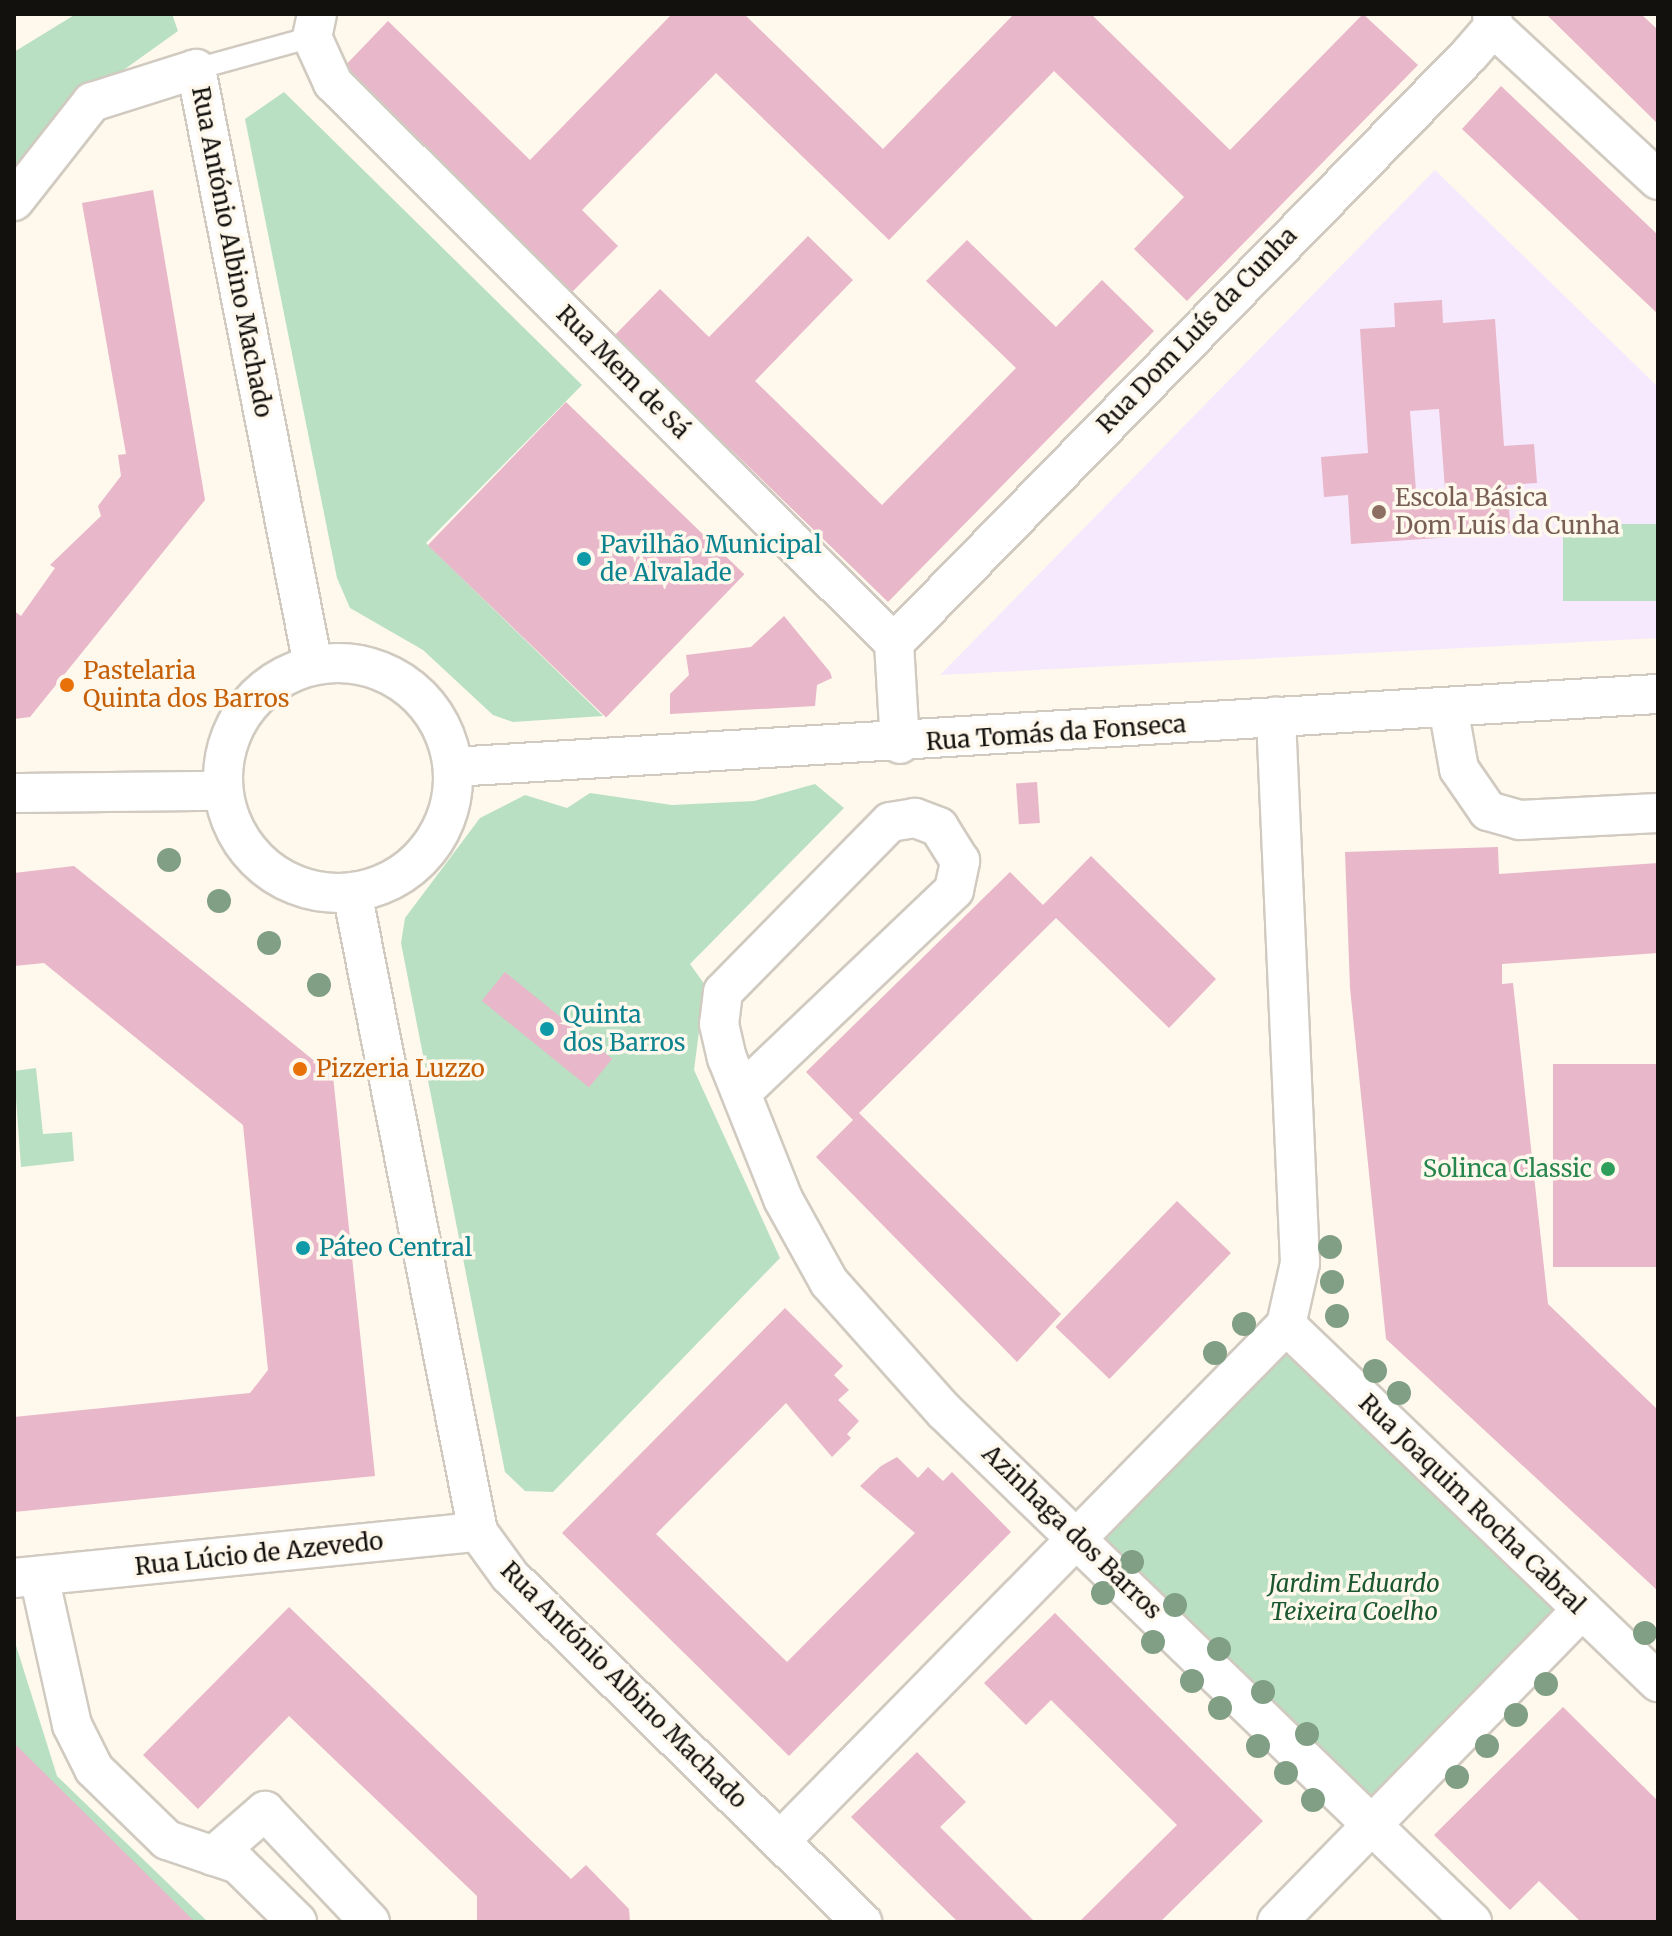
<!DOCTYPE html>
<meta charset="utf-8">
<style>
body{margin:0}
#map{position:relative;width:1672px;height:1936px;overflow:hidden;background:#fef8ed;font-family:Merriweather,serif}
div>[style]{position:absolute}
.education>*{inset:0;background:#f7e9fd}
.green>*{inset:0;background:#b9e0c2;transform-origin:0 0}
.building>*{inset:0;background:#e8b7c9;transform-origin:0 0}
.roads{filter:drop-shadow(2px 0 #d0cac0) drop-shadow(-2px 0 #d0cac0) drop-shadow(0 2px #d0cac0) drop-shadow(0 -2px #d0cac0)}
.service>*{height:20px;margin:-10px;padding:0 10px;transform-origin:10px;border-radius:10px;background:#fff}
.minor>*{height:38px;margin:-19px;padding:0 19px;transform-origin:19px;border-radius:19px;background:#fff}
.minor>.ring{margin:-19px;padding:0;box-sizing:content-box;background:none;border:38px solid #fff;border-radius:50%}
.trees>*{width:24px;height:24px;margin:-12px;border-radius:50%;background:#819f84}
.dots>*{width:22px;height:22px;translate:-50% -50%;box-sizing:border-box;border:4px solid #fef8ed;border-radius:50%}
span{translate:-50% -50%;white-space:nowrap;text-align:center;line-height:1.15;-webkit-text-stroke:7px #fef8ed;paint-order:stroke}
.street-label{font-size:24px;color:#13110e}
.education-label{font-size:24px;color:#785e54}
.left{translate:0 -50%;text-align:left}
.culture-label{font-size:24px;color:#0d838f}
.food-label{font-size:24px;color:#c56008}
.leisure-label{font-size:24px;color:#27864d}
.right{translate:-100% -50%;text-align:right}
.park-label{font-size:24px;color:#1a572f;font-style:italic}
.frame{position:absolute;inset:0;border:16px solid #13110e;pointer-events:none}
</style>
<div id="map">
<div class="education">
<i style="clip-path:polygon(1435px 170px,1658px 387px,1658px 638px,940px 675px)"></i>
</div>
<div class="green">
<i style="clip-path:polygon(76px 14px,172px 14px,178px 31px,83px 99px,14px 175px,14px 52px)"></i>
<i style="clip-path:polygon(284px 92px,582px 385px,426px 543px,603px 716px,513px 722px,493px 715px,423px 650px,350px 608px,337px 578px,245px 119px)"></i>
<i style="left:1658px;top:524px;width:77px;height:95px;rotate:90deg"></i>
<i style="clip-path:polygon(815px 784px,844px 808px,690px 964px,705px 985px,694px 1070px,780px 1258px,553px 1492px,525px 1491px,505px 1472px,401px 943px,405px 918px,480px 818px,525px 795px,567px 808px,590px 793px,672px 805px,754px 801px)"></i>
<i style="clip-path:polygon(36px 1068px,43px 1134px,72px 1132px,74px 1161px,21px 1167px,14px 1071px)"></i>
<i style="left:1286px;top:1325px;width:410px;height:296px;rotate:44deg"></i>
<i style="clip-path:polygon(14px 1639px,57px 1776px,208px 1922px,14px 1922px)"></i>
</div>
<div class="building">
<i style="clip-path:polygon(672px 14px,744px 14px,883px 149px,1014px 14px,1091px 14px,1230px 150px,1363px 14px,1418px 65px,1187px 301px,1134px 249px,1184px 197px,1054px 71px,889px 240px,716px 73px,582px 210px,618px 246px,569px 295px,339px 72px,388px 21px,530px 160px)"></i>
<i style="clip-path:polygon(1546px 14px,1641px 14px,1658px 30px,1658px 124px)"></i>
<i style="clip-path:polygon(1501px 86px,1658px 235px,1658px 314px,1462px 129px)"></i>
<i style="clip-path:polygon(153px 190px,205px 500px,30px 717px,14px 719px,14px 611px,21px 616px,55px 568px,50px 565px,101px 516px,98px 506px,121px 476px,118px 455px,126px 454px,82px 203px)"></i>
<i style="clip-path:polygon(808px 236px,853px 280px,755px 381px,882px 505px,1016px 368px,926px 281px,967px 240px,1056px 327px,1102px 280px,1154px 331px,888px 602px,614px 336px,660px 289px,709px 337px)"></i>
<i style="clip-path:polygon(evenodd,1442px 300px,1443px 323px,1495px 319px,1504px 446px,1534px 444px,1537px 483px,1507px 485px,1511px 533px,1351px 544px,1348px 495px,1324px 497px,1321px 457px,1368px 453px,1360px 329px,1395px 327px,1394px 303px,1442px 300px,1439px 409px,1445px 489px,1416px 491px,1410px 411px,1439px 409px)"></i>
<i style="left:566px;top:402px;width:248px;height:199px;rotate:44deg"></i>
<i style="clip-path:polygon(784px 616px,830px 672px,832px 678px,817px 685px,815px 706px,670px 714px,670px 694px,689px 675px,686px 655px,751px 647px)"></i>
<i style="left:1037px;top:782px;width:41px;height:21px;rotate:86deg"></i>
<i style="clip-path:polygon(1498px 847px,1499px 874px,1658px 863px,1658px 953px,1502px 964px,1502px 984px,1513px 983px,1548px 1304px,1658px 1410px,1658px 1591px,1386px 1339px,1350px 988px,1345px 852px)"></i>
<i style="clip-path:polygon(1091px 856px,1216px 979px,1169px 1028px,1056px 918px,859px 1113px,1061px 1314px,1017px 1362px,816px 1157px,853px 1120px,806px 1072px,1010px 872px,1043px 905px)"></i>
<i style="clip-path:polygon(74px 866px,333px 1076px,375px 1476px,14px 1512px,14px 1417px,250px 1393px,268px 1370px,243px 1125px,44px 963px,14px 966px,14px 873px)"></i>
<i style="left:505px;top:972px;width:138px;height:37px;rotate:39deg"></i>
<i style="left:1658px;top:1064px;width:203px;height:105px;rotate:90deg"></i>
<i style="left:1177px;top:1201px;width:75px;height:175px;rotate:44deg"></i>
<i style="clip-path:polygon(785px 1308px,843px 1366px,834px 1375px,849px 1390px,838px 1400px,859px 1421px,847px 1434px,851px 1438px,832px 1457px,786px 1403px,656px 1534px,787px 1662px,915px 1533px,860px 1486px,881px 1466px,897px 1457px,918px 1478px,928px 1467px,943px 1481px,952px 1472px,1011px 1532px,789px 1756px,562px 1533px)"></i>
<i style="clip-path:polygon(289px 1607px,571px 1879px,586px 1865px,629px 1909px,630px 1922px,477px 1922px,477px 1896px,289px 1716px,198px 1809px,143px 1755px)"></i>
<i style="clip-path:polygon(1055px 1613px,1263px 1821px,1160px 1922px,1079px 1922px,1177px 1825px,1051px 1700px,1026px 1725px,984px 1683px)"></i>
<i style="clip-path:polygon(1563px 1707px,1658px 1801px,1658px 1922px,1581px 1922px,1539px 1881px,1510px 1910px,1434px 1835px)"></i>
<i style="clip-path:polygon(14px 1743px,195px 1922px,14px 1922px)"></i>
<i style="clip-path:polygon(917px 1752px,966px 1802px,940px 1827px,1035px 1922px,958px 1922px,851px 1817px)"></i>
</div>
<div class="roads">
<div class="service">
<i style="left:196px;top:69px;width:120px;rotate:-15.4deg"></i>
</div>
<div class="minor">
<i style="left:317px;top:14px;width:24px;rotate:102deg"></i>
<i style="left:312px;top:37px;width:51px;rotate:65.5deg"></i>
<i style="left:333px;top:83px;width:793px;rotate:44.95deg"></i>
<i style="left:894px;top:643px;width:101px;rotate:86.6deg"></i>
<i style="left:1493px;top:27px;width:225px;rotate:42.8deg"></i>
<i style="left:14px;top:201px;width:126px;rotate:-51.8deg"></i>
<i style="left:92px;top:102px;width:109px;rotate:-17.6deg"></i>
<i style="left:196px;top:69px;width:607px;rotate:78.89deg"></i>
<i style="left:894px;top:643px;width:822px;rotate:-45.64deg"></i>
<i style="left:1469px;top:55px;width:37px;rotate:-49deg"></i>
<i style="left:1493px;top:27px;width:13px;rotate:-94deg"></i>
<i class="ring" style="left:223px;top:663px;width:192px;height:192px"></i>
<i style="left:1448px;top:707px;width:63px;rotate:79.9deg"></i>
<i style="left:1459px;top:769px;width:51px;rotate:55.4deg"></i>
<i style="left:1488px;top:811px;width:33px;rotate:16deg"></i>
<i style="left:1520px;top:820px;width:138px;rotate:-2.9deg"></i>
<i style="left:453px;top:767px;width:1207px;rotate:-3.47deg"></i>
<i style="left:14px;top:793px;width:208px;rotate:-0.6deg"></i>
<i style="left:352px;top:892px;width:652px;rotate:78.86deg"></i>
<i style="left:478px;top:1532px;width:54px;rotate:54deg"></i>
<i style="left:510px;top:1576px;width:494px;rotate:44.5deg"></i>
<i style="left:742px;top:1092px;width:293px;rotate:-43.6deg"></i>
<i style="left:954px;top:890px;width:30px;rotate:-78deg"></i>
<i style="left:960px;top:861px;width:40px;rotate:-122deg"></i>
<i style="left:939px;top:827px;width:26px;rotate:-159deg"></i>
<i style="left:915px;top:818px;width:25px;rotate:171deg"></i>
<i style="left:890px;top:822px;width:238px;rotate:134.5deg"></i>
<i style="left:723px;top:992px;width:32px;rotate:97deg"></i>
<i style="left:719px;top:1024px;width:35px;rotate:77deg"></i>
<i style="left:727px;top:1058px;width:152px;rotate:68.3deg"></i>
<i style="left:783px;top:1199px;width:95px;rotate:61deg"></i>
<i style="left:829px;top:1282px;width:173px;rotate:48.3deg"></i>
<i style="left:944px;top:1411px;width:735px;rotate:44.06deg"></i>
<i style="left:1286px;top:1325px;width:516px;rotate:43.82deg"></i>
<i style="left:39px;top:1576px;width:153px;rotate:77.5deg"></i>
<i style="left:72px;top:1725px;width:49px;rotate:63.4deg"></i>
<i style="left:94px;top:1769px;width:102px;rotate:44.2deg"></i>
<i style="left:167px;top:1840px;width:75px;rotate:18.7deg"></i>
<i style="left:238px;top:1864px;width:83px;rotate:44.5deg"></i>
<i style="left:14px;top:1578px;width:466px;rotate:-5.7deg"></i>
<i style="left:780px;top:1841px;width:723px;rotate:-45.56deg"></i>
<i style="left:1286px;top:1325px;width:64px;rotate:-77.3deg"></i>
<i style="left:1300px;top:1263px;width:547px;rotate:-92.52deg"></i>
<i style="left:213px;top:1856px;width:69px;rotate:-40.9deg"></i>
<i style="left:265px;top:1811px;width:153px;rotate:46.6deg"></i>
<i style="left:1277px;top:1922px;width:437px;rotate:-45.7deg"></i>
</div>
</div>
<div class="trees">
<i style="left:169px;top:860px"></i>
<i style="left:219px;top:901px"></i>
<i style="left:269px;top:943px"></i>
<i style="left:319px;top:985px"></i>
<i style="left:1330px;top:1247px"></i>
<i style="left:1332px;top:1282px"></i>
<i style="left:1337px;top:1316px"></i>
<i style="left:1244px;top:1324px"></i>
<i style="left:1215px;top:1353px"></i>
<i style="left:1375px;top:1371px"></i>
<i style="left:1399px;top:1393px"></i>
<i style="left:1132px;top:1562px"></i>
<i style="left:1103px;top:1593px"></i>
<i style="left:1175px;top:1605px"></i>
<i style="left:1645px;top:1633px"></i>
<i style="left:1153px;top:1642px"></i>
<i style="left:1219px;top:1649px"></i>
<i style="left:1192px;top:1681px"></i>
<i style="left:1546px;top:1684px"></i>
<i style="left:1263px;top:1692px"></i>
<i style="left:1220px;top:1708px"></i>
<i style="left:1516px;top:1715px"></i>
<i style="left:1307px;top:1734px"></i>
<i style="left:1258px;top:1746px"></i>
<i style="left:1487px;top:1746px"></i>
<i style="left:1286px;top:1773px"></i>
<i style="left:1457px;top:1777px"></i>
<i style="left:1313px;top:1800px"></i>
</div>
<div class="dots">
<i style="left:1379px;top:512px;background:#8d6e63"></i>
<i style="left:584px;top:559px;background:#0f9aa8"></i>
<i style="left:67px;top:685px;background:#e8710a"></i>
<i style="left:547px;top:1029px;background:#0f9aa8"></i>
<i style="left:300px;top:1069px;background:#e8710a"></i>
<i style="left:1608px;top:1169px;background:#2e9e5b"></i>
<i style="left:303px;top:1248px;background:#0f9aa8"></i>
</div>
<div class="street-label">
<span style="left:232px;top:252px;rotate:79deg">Rua António Albino Machado</span>
<span style="left:1197px;top:330px;rotate:-46deg">Rua Dom Luís da Cunha</span>
<span style="left:623px;top:372px;rotate:45deg">Rua Mem de Sá</span>
<span style="left:1056px;top:733px;rotate:-4deg">Rua Tomás da Fonseca</span>
<span style="left:1472px;top:1504px;rotate:44deg">Rua Joaquim Rocha Cabral</span>
<span style="left:1072px;top:1532px;rotate:44deg">Azinhaga dos Barros</span>
<span style="left:259px;top:1554px;rotate:-6deg">Rua Lúcio de Azevedo</span>
<span style="left:624px;top:1685px;rotate:45deg">Rua António Albino Machado</span>
</div>
<div class="education-label">
<span class="left" style="left:1395px;top:512px">Escola Básica<br>Dom Luís da Cunha</span>
</div>
<div class="culture-label">
<span class="left" style="left:600px;top:559px">Pavilhão Municipal<br>de Alvalade</span>
<span class="left" style="left:563px;top:1029px">Quinta<br>dos Barros</span>
<span class="left" style="left:319px;top:1248px">Páteo Central</span>
</div>
<div class="food-label">
<span class="left" style="left:83px;top:685px">Pastelaria<br>Quinta dos Barros</span>
<span class="left" style="left:316px;top:1069px">Pizzeria Luzzo</span>
</div>
<div class="leisure-label">
<span class="right" style="left:1592px;top:1169px">Solinca Classic</span>
</div>
<div class="park-label">
<span style="left:1354px;top:1598px">Jardim Eduardo<br>Teixeira Coelho</span>
</div>
<div class="frame"></div>
</div>
